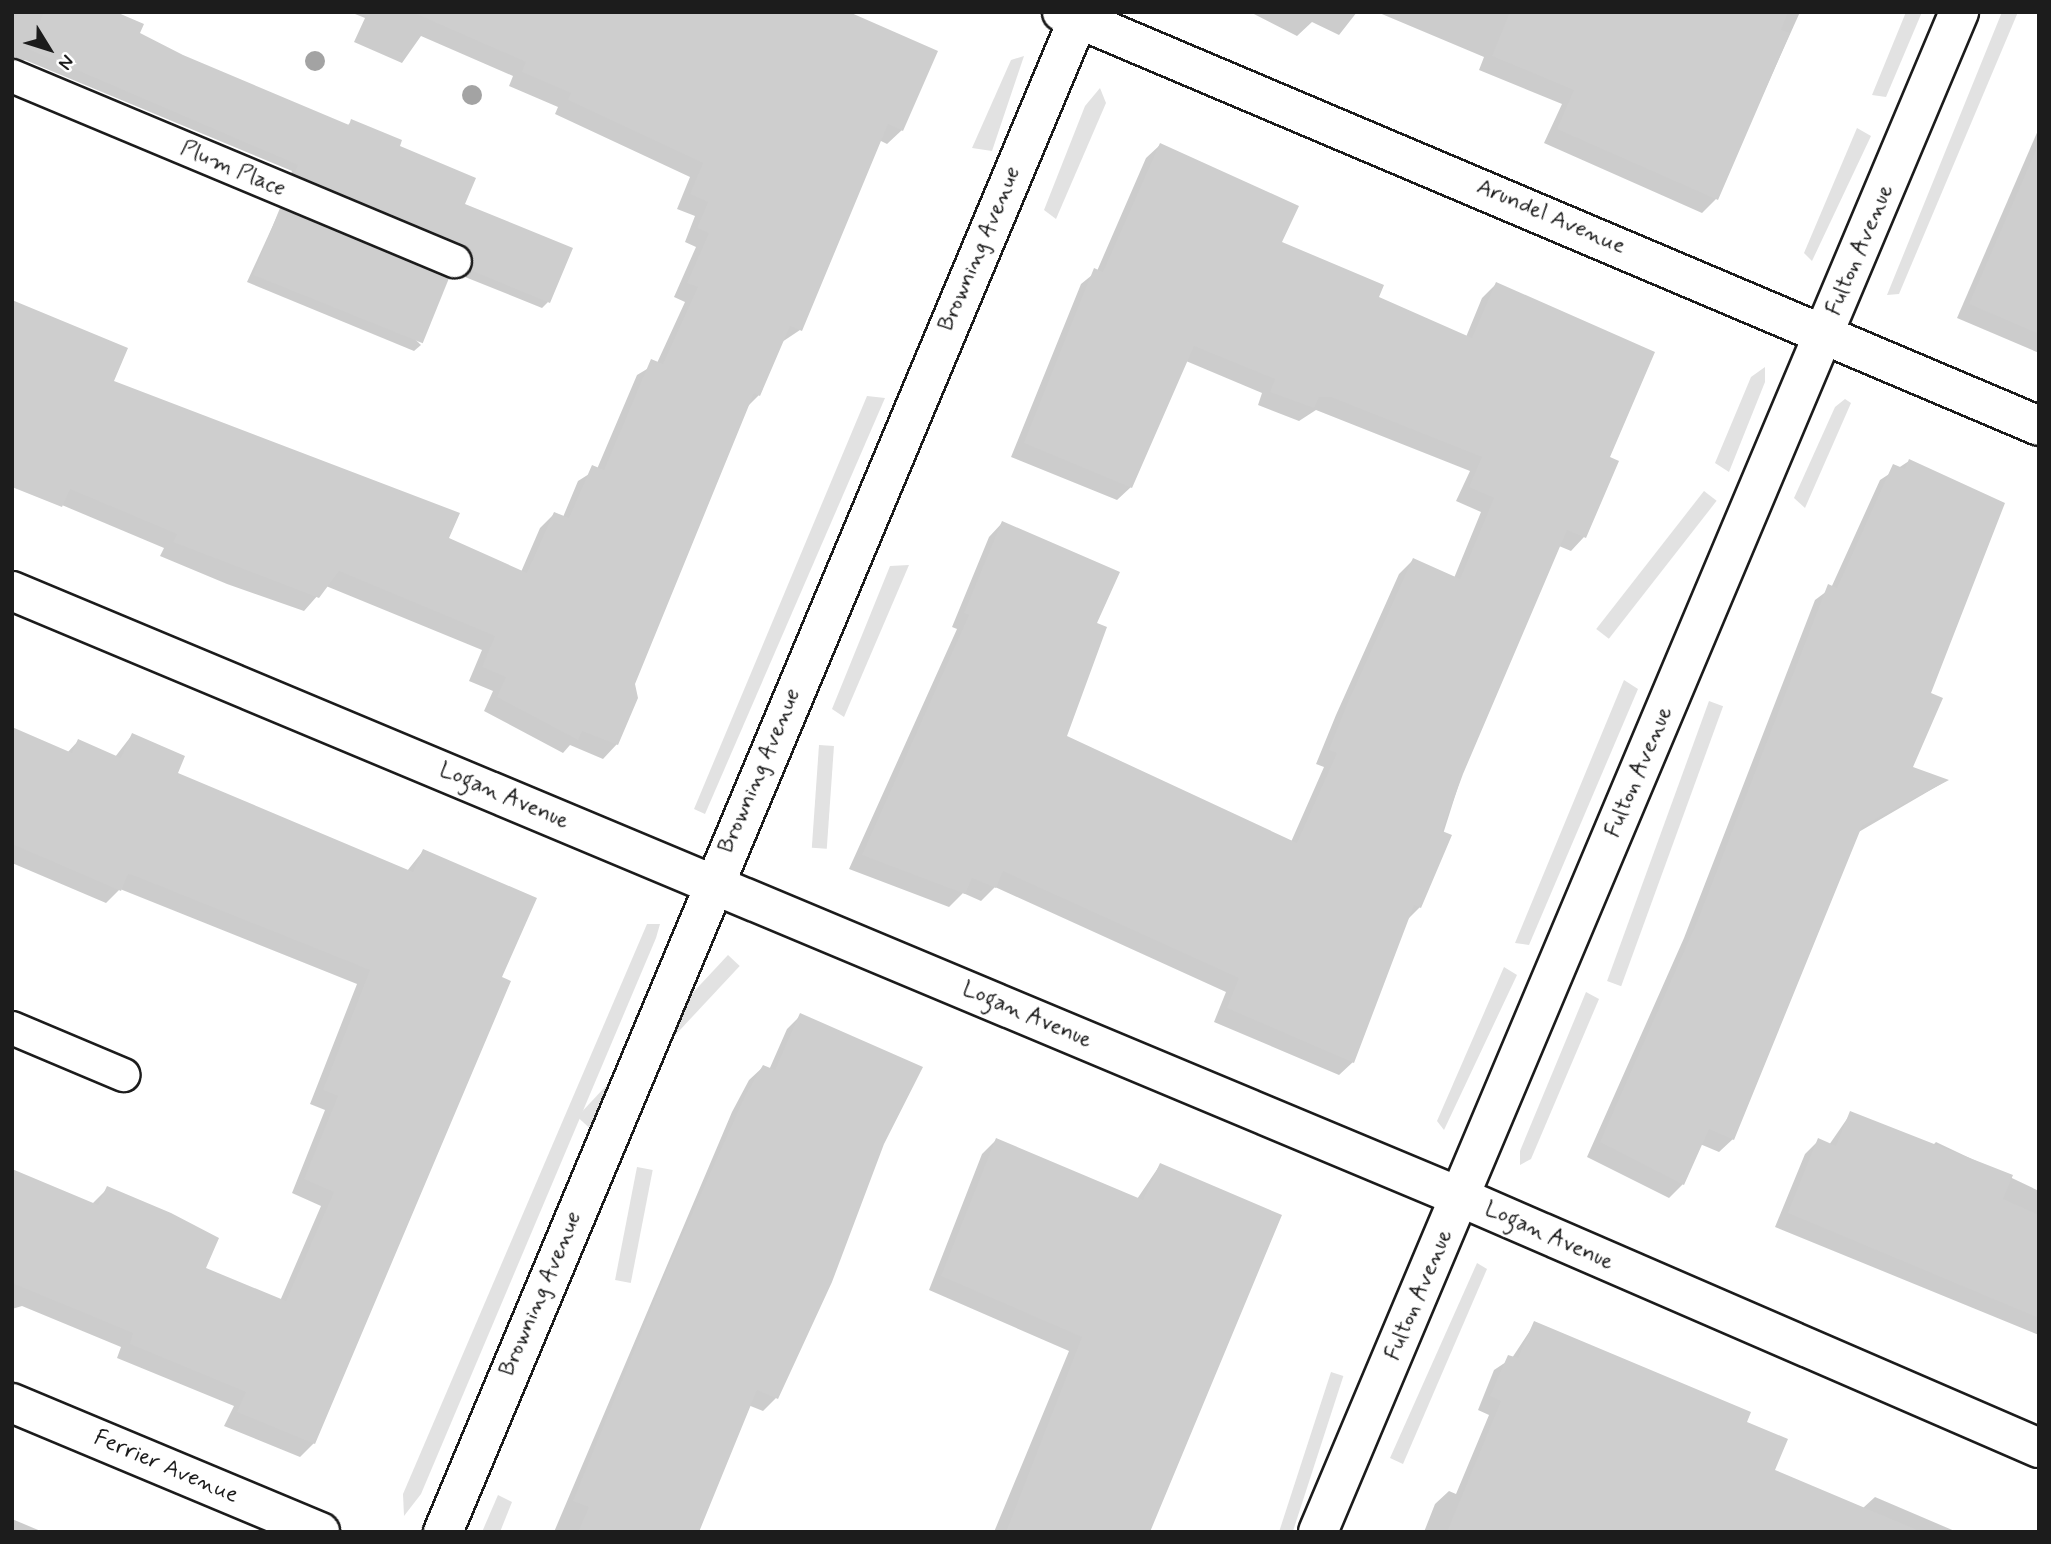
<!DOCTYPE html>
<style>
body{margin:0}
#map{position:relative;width:2051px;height:1544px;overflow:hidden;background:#fff;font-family:Mynerve,sans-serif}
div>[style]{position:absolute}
.green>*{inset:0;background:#e2e2e2;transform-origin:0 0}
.shadow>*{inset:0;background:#0003}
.building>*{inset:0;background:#cecece;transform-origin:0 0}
.roads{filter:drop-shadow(2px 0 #1c1c1c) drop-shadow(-2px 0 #1c1c1c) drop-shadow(0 2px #1c1c1c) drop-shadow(0 -2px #1c1c1c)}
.service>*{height:32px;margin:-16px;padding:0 16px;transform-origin:16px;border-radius:16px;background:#fff}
.minor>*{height:38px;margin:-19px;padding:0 19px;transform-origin:19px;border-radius:19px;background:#fff}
.trees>*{width:20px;height:20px;margin:-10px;border-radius:50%;background:#a3a3a3}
span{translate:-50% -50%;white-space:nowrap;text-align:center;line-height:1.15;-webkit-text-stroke:5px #fff;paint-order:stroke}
.street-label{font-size:23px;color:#1c1c1c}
.frame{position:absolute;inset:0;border:14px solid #1c1c1c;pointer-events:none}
.north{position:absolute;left:14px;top:14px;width:70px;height:70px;-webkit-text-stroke:5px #fff;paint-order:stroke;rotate:128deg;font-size:19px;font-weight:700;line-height:28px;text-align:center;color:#1c1c1c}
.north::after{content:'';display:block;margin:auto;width:24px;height:32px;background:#1c1c1c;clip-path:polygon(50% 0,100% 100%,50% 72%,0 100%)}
</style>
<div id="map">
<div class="green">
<i style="clip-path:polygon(1906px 12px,1922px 12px,1886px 97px,1872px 95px)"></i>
<i style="clip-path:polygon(2002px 12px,2018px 12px,1899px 294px,1887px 295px)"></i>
<i style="clip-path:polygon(1024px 56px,992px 151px,972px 148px,1011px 60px)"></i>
<i style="clip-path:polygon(1100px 88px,1106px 103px,1056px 219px,1044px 210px,1085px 106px)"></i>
<i style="clip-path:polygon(1857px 128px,1871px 136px,1812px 261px,1804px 253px)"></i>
<i style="clip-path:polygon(1765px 367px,1765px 382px,1729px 472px,1715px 463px,1751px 377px)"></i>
<i style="clip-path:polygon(867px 396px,885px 398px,705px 814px,694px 809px)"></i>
<i style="clip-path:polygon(1845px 399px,1851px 403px,1805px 508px,1794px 498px,1835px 407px)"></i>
<i style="left:1704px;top:491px;width:16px;height:175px;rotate:38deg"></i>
<i style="clip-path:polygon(909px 565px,844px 717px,832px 709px,890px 566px)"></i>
<i style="clip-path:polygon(1624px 680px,1638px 689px,1529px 945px,1515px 943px)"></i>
<i style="left:1709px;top:701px;width:15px;height:298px;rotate:20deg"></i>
<i style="left:819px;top:745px;width:15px;height:103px;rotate:4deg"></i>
<i style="clip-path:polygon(647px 924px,660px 924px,656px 938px,421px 1494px,404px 1516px,403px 1494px)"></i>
<i style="left:728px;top:955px;width:16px;height:221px;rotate:43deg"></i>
<i style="clip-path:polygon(1504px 967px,1517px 975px,1444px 1130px,1437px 1121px)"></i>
<i style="clip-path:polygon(1586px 992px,1599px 999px,1531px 1159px,1520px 1165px,1520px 1151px)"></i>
<i style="left:637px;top:1167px;width:16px;height:115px;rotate:11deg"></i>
<i style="clip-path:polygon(1477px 1263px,1487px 1269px,1403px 1464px,1390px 1458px)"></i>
<i style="left:1331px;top:1372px;width:13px;height:173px;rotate:18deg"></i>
<i style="clip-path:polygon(498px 1495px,512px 1502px,500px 1532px,482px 1532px)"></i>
</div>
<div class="shadow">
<i style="clip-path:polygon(12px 12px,81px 12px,347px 126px,352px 121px,397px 147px,463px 205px,548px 302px,542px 308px,465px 277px,467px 265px,288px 180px,292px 171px,25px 60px,12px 66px)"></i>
<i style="clip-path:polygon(350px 12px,844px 12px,902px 130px,887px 144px,879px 140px,800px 330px,782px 342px,759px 395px,746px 408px,633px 684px,617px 744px,603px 759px,570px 745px,563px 753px,484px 711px,493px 691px,469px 681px,482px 650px,326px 586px,304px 611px,227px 584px,160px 556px,164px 548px,12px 484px,112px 382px,521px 572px,540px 528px,554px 514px,563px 517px,578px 481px,597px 469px,637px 375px,657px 363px,685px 302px,674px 297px,696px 247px,685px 242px,695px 216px,677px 209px,690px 177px,555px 114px,558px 107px,509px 86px,513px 76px,421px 36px,402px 63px,354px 42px,365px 18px)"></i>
<i style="clip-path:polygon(1250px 12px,1357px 12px,1339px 35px,1312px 22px,1297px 36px)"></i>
<i style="clip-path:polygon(1377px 12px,1800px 12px,1716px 199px,1702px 213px,1544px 143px,1562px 104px,1479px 70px,1484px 57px)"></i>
<i style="clip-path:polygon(2039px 128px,2039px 353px,1957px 318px)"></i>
<i style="clip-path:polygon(1160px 145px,1280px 243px,1376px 298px,1466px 337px,1482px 298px,1496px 284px,1608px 458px,1617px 462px,1584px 537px,1571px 551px,1559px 546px,1462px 774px,1420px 907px,1407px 920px,1353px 1062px,1339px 1075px,1214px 1022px,1226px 992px,995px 887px,981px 901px,963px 893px,949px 907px,849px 869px,957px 629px,952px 627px,989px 537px,1002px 523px,1095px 624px,1065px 737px,1291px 842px,1324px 767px,1316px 764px,1336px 715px,1399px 574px,1413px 560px,1454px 578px,1481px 512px,1456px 501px,1470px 471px,1316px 410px,1299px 421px,1258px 405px,1262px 393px,1186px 361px,1131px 487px,1117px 500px,1011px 457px,1081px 284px,1097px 271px,1146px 158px)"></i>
<i style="clip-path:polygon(280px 210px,421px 345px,414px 351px,247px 282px)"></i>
<i style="clip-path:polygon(1909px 461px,1929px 694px,1911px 768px,1946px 781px,1857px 833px,1733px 1139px,1719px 1152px,1700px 1144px,1683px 1184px,1669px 1198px,1587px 1157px,1684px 938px,1815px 600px,1831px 588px,1880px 480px)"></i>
<i style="clip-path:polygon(12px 729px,67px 753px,78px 741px,115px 757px,132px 735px,176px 774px,407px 871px,423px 851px,500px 978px,314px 1443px,300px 1457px,224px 1426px,234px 1406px,117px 1358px,121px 1347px,22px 1306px,12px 1309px,12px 1171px,92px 1204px,108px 1188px,204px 1269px,280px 1301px,321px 1206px,292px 1193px,325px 1110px,310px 1104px,357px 984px,120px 889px,106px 903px,12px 863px)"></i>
<i style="clip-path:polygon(801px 1015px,882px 1143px,776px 1398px,763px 1411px,748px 1405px,697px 1532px,554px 1532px,732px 1112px,749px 1080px,763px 1067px,769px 1070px,787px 1029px)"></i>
<i style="clip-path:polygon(1851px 1113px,1931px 1147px,1936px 1142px,2039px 1191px,2039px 1335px,1775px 1227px,1805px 1154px,1819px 1140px,1829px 1145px)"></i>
<i style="clip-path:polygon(996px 1140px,1137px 1199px,1160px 1165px,1144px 1532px,994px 1532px,1069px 1351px,929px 1290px,982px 1154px)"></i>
<i style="clip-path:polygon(1535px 1323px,1744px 1423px,1773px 1470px,1863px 1508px,1875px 1497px,1957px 1532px,1424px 1532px,1435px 1504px,1449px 1491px,1456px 1494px,1489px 1415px,1478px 1410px,1494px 1370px,1512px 1358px)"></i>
<i style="clip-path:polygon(12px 1519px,43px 1532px,12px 1532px)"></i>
</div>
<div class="building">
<i style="clip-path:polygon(44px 12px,116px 12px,144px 24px,140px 33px,183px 55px,349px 125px,351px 119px,402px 140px,400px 146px,476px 178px,465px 204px,573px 248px,550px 303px,470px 270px,473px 258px,462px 244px,294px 174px,298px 165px,28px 49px)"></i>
<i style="clip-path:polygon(412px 12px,849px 12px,938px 51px,903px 131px,888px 124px,802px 331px,790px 326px,760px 396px,754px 393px,635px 684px,638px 698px,618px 745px,582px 731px,578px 740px,497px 697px,506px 677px,482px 667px,495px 636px,339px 571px,319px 598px,173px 542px,177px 534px,70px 489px,62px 507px,12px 487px,12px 300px,128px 348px,114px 381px,460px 513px,449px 538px,527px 573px,554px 512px,569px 518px,592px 465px,604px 470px,651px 359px,663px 364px,698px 287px,687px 283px,709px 233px,697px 228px,708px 202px,690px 194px,703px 163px,568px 100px,571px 93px,522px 72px,526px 62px)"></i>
<i style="clip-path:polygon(1510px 12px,1788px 12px,1781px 30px,1790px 33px,1718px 200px,1557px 129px,1574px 90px,1492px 56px)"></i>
<i style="clip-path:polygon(1160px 143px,1299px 206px,1282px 242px,1384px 285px,1379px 297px,1472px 338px,1496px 282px,1655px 352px,1610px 457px,1619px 461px,1586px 538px,1567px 530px,1463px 774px,1442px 831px,1452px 835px,1421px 908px,1414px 905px,1354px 1063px,1227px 1008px,1239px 978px,1003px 871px,996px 888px,972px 878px,965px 894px,862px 855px,969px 615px,964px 613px,1002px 521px,1120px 572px,1097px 623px,1107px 627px,1067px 736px,1297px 843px,1337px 753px,1329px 750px,1349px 700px,1413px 558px,1460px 579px,1494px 498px,1469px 487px,1482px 457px,1331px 397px,1319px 397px,1314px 408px,1270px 392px,1275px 379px,1194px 346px,1132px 488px,1024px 443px,1094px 268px,1103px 272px)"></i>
<i style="clip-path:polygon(2039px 143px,2039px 334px,1969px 304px)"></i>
<i style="left:280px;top:208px;width:183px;height:72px;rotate:22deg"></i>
<i style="clip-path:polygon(1909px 459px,2005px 503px,1931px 693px,1943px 698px,1913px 767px,1949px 780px,1862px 826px,1734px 1140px,1709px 1129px,1684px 1185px,1600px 1142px,1697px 922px,1828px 584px,1837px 588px,1893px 464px,1905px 469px)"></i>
<i style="clip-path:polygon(12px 727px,72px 753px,78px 739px,121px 758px,132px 733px,185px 756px,178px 773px,413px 872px,423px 849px,537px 898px,502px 977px,511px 981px,315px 1444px,237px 1412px,246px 1392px,130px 1344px,133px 1333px,12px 1283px,12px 1169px,98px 1205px,107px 1186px,171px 1213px,219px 1238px,206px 1268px,286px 1301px,334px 1192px,304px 1179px,338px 1096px,323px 1090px,370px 970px,135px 876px,128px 874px,121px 891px,12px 844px)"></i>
<i style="clip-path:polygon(800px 1013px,923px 1067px,884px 1144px,832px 1282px,778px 1399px,757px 1390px,699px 1532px,578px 1532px,589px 1507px,573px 1501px,669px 1265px,745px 1096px,763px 1065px,775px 1070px)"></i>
<i style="clip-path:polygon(1850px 1111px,2013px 1175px,2003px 1199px,2039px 1215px,2039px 1318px,1788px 1213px,1818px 1138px,1836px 1146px)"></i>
<i style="clip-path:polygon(996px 1138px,1143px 1200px,1160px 1163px,1282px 1215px,1150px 1532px,1006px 1532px,1082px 1337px,941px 1276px)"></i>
<i style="clip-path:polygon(1534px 1321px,1751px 1412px,1747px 1422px,1788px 1439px,1775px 1470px,1922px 1532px,1447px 1532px,1501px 1401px,1490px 1396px,1508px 1355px,1518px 1358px)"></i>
</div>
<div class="roads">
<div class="service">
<i style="left:12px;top:76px;width:480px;rotate:22.7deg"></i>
<i style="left:12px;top:1028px;width:121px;rotate:22.9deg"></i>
</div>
<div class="minor">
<i style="left:1062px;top:12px;width:1061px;rotate:22.96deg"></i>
<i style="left:12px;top:591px;width:1570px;rotate:22.71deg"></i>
<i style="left:1460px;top:1197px;width:631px;rotate:23.44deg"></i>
<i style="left:12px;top:1403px;width:334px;rotate:22.7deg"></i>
<i style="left:443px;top:1532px;width:1648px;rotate:-67.23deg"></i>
<i style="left:1318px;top:1532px;width:1650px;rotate:-67.13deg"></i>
</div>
</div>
<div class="trees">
<i style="left:315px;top:61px"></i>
<i style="left:472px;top:95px"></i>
</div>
<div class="street-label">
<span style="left:233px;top:169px;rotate:23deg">Plum Place</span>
<span style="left:1551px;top:217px;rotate:23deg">Arundel Avenue</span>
<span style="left:980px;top:249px;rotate:-67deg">Browning Avenue</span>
<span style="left:1860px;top:250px;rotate:-67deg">Fulton Avenue</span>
<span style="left:760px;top:771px;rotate:-67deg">Browning Avenue</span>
<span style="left:1639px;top:772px;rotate:-67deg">Fulton Avenue</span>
<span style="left:504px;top:796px;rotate:23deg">Logan Avenue</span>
<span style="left:1027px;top:1015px;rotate:23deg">Logan Avenue</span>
<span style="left:1549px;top:1236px;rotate:24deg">Logan Avenue</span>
<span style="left:541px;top:1294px;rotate:-67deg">Browning Avenue</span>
<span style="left:1419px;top:1295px;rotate:-67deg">Fulton Avenue</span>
<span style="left:166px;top:1467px;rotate:23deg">Ferrier Avenue</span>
</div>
<div class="frame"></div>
<div class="north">N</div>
</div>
